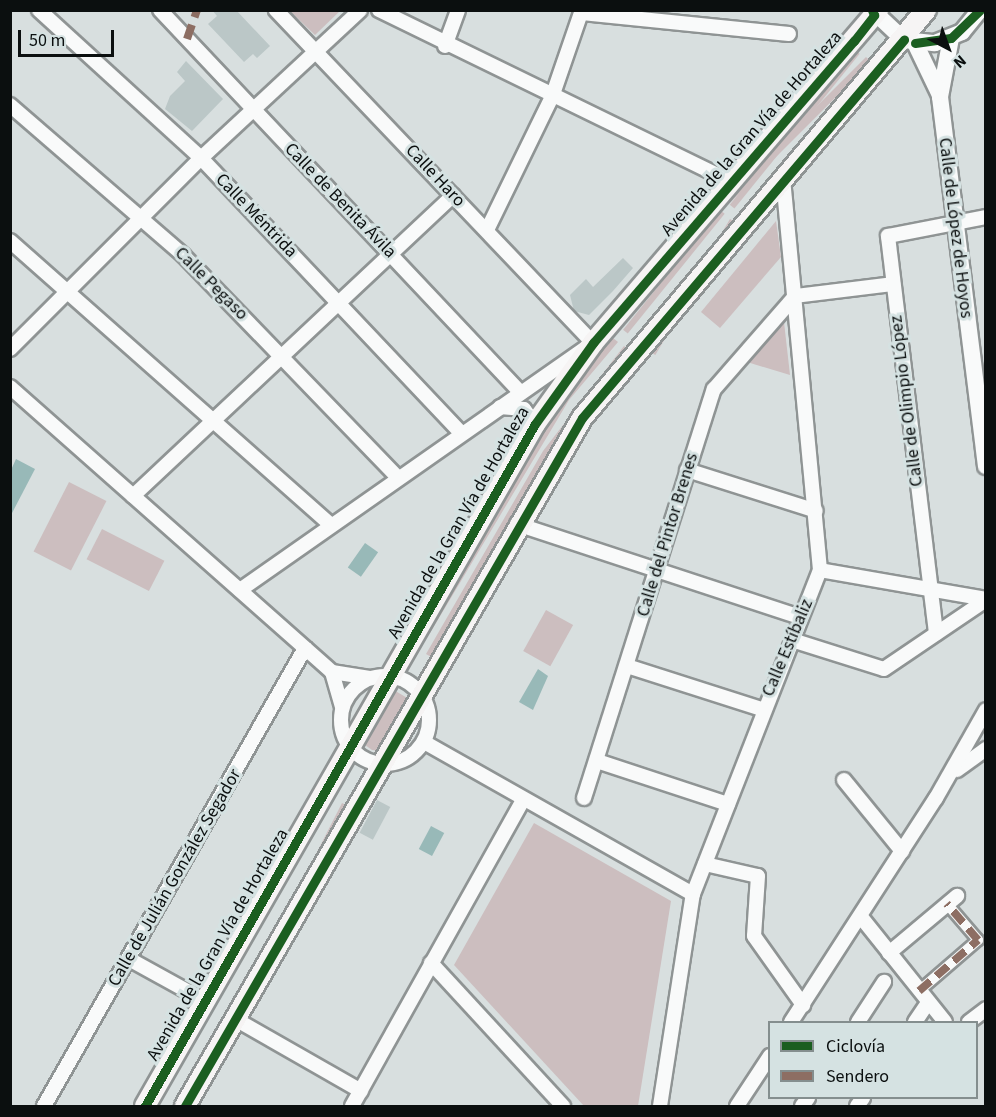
<!DOCTYPE html>
<meta charset="utf-8">
<style>
body{margin:0}
#map{position:relative;width:996px;height:1117px;overflow:hidden;background:#d8dfdf;font-family:"Source Sans 3",sans-serif}
div>[style]{position:absolute}
.green>*{inset:0;background:#ccbebf;transform-origin:0 0}
.water>*{inset:0;background:#98b9b8;transform-origin:0 0}
.building>*{inset:0;background:#bbc7c7;transform-origin:0 0}
.roads{filter:drop-shadow(2px 0 #8f9494) drop-shadow(-2px 0 #8f9494) drop-shadow(0 2px #8f9494) drop-shadow(0 -2px #8f9494)}
.pedestrian>*{height:10px;margin:-5px;padding:0 5px;transform-origin:5px;border-radius:5px;background:#f9fafa}
.minor>*{height:14px;margin:-7px;padding:0 7px;transform-origin:7px;border-radius:7px;background:#f9fafa}
.minor>.ring{margin:-7px;padding:0;box-sizing:content-box;background:none;border:14px solid #f9fafa;border-radius:50%}
.tertiary>*{height:16px;margin:-8px;padding:0 8px;transform-origin:8px;border-radius:8px;background:#f9fafa}
.secondary>*{height:20px;margin:-10px;padding:0 10px;transform-origin:10px;border-radius:10px;background:#f6f4f4}
.quiet>*{height:8px;margin-top:-4px;transform-origin:0;background:repeating-linear-gradient(90deg,#8d6e63 0 15px,transparent 0 23px)}
.cycleway>*{height:9px;margin:-4.5px;padding:0 4.5px;transform-origin:4.5px;border-radius:4.5px;background:#1b5e20}
span{translate:-50% -50%;white-space:nowrap;text-align:center;line-height:1.15;-webkit-text-stroke:6px #d5e2e2;paint-order:stroke}
.street-label{font-size:18px;color:#0b0f0f}
.frame{position:absolute;inset:0;border:12px solid #0b0f0f;pointer-events:none}
.legend{position:absolute;left:768px;top:1021px;width:210px;height:78px;box-sizing:border-box;background:#d5e2e2;border:2px solid #848e8e;margin:0;padding:8px 10px;list-style:none;font-size:18px;color:#0b0f0f}
.legend li{display:flex;align-items:center;gap:12px;height:30px}
.legend b{width:30px;border:2px solid #848e8e}
.north{position:absolute;left:918px;top:18px;width:60px;height:60px;-webkit-text-stroke:4px #d5e2e2;paint-order:stroke;rotate:139deg;font-size:16px;font-weight:700;line-height:24px;text-align:center;color:#0b0f0f}
.north::after{content:'';display:block;margin:auto;width:21px;height:27px;background:#0b0f0f;clip-path:polygon(50% 0,100% 100%,50% 72%,0 100%)}
.scale{position:absolute;left:18px;top:30px;width:96px;height:27px;box-sizing:border-box;border:3px solid #0b0f0f;border-top:0;padding-left:8px;font-size:18px;line-height:21px;white-space:nowrap;color:#0b0f0f;-webkit-text-stroke:4px #d5e2e2;paint-order:stroke}
</style>
<div id="map">
<div class="green">
<i style="clip-path:polygon(290px 11px,340px 11px,315px 35px)"></i>
<i style="left:855px;top:50px;width:6px;height:199px;rotate:39deg"></i>
<i style="left:866px;top:57px;width:7px;height:200px;rotate:45deg"></i>
<i style="left:720px;top:210px;width:6px;height:154px;rotate:39deg"></i>
<i style="left:730px;top:219px;width:6px;height:155px;rotate:31deg"></i>
<i style="clip-path:polygon(776px 221px,781px 257px,720px 328px,701px 312px)"></i>
<i style="clip-path:polygon(784px 322px,790px 375px,747px 362px)"></i>
<i style="clip-path:polygon(613px 338px,618px 342px,569px 400px,430px 633px,425px 630px,522px 460px,571px 387px)"></i>
<i style="clip-path:polygon(624px 346px,628px 349px,540px 470px,433px 658px,426px 654px,543px 451px)"></i>
<i style="left:69px;top:482px;width:42px;height:78px;rotate:27deg"></i>
<i style="left:102px;top:529px;width:70px;height:34px;rotate:27deg"></i>
<i style="left:546px;top:610px;width:31px;height:47px;rotate:29deg"></i>
<i style="clip-path:polygon(392px 689px,409px 699px,379px 751px,372px 750px,361px 742px)"></i>
<i style="left:342px;top:803px;width:7px;height:73px;rotate:27deg"></i>
<i style="clip-path:polygon(534px 823px,671px 901px,638px 1106px,584px 1106px,454px 965px)"></i>
</div>
<div class="water">
<i style="clip-path:polygon(16px 459px,35px 469px,11px 515px,11px 470px)"></i>
<i style="left:365px;top:543px;width:16px;height:30px;rotate:35deg"></i>
<i style="clip-path:polygon(538px 669px,548px 676px,533px 710px,519px 702px)"></i>
<i style="left:431px;top:826px;width:15px;height:26px;rotate:28deg"></i>
</div>
<div class="building">
<i style="clip-path:polygon(212px 10px,236px 10px,270px 46px,257px 58px,253px 54px,244px 62px,208px 24px,217px 16px)"></i>
<i style="clip-path:polygon(186px 61px,223px 99px,192px 131px,165px 109px,170px 96px,185px 81px,177px 72px)"></i>
<i style="clip-path:polygon(623px 258px,633px 268px,613px 291px,589px 315px,574px 311px,570px 295px,586px 279px,593px 287px)"></i>
<i style="left:377px;top:800px;width:15px;height:37px;rotate:28deg"></i>
</div>
<div class="roads">
<div class="pedestrian">
<i style="left:919px;top:991px;width:78px;rotate:-40.8deg"></i>
<i style="left:978px;top:940px;width:48px;rotate:-130.7deg"></i>
</div>
<div class="minor">
<i style="left:39px;top:10px;width:219px;rotate:42.4deg"></i>
<i style="left:201px;top:158px;width:378px;rotate:46.6deg"></i>
<i style="left:160px;top:10px;width:526px;rotate:46.69deg"></i>
<i style="left:379px;top:10px;width:393px;rotate:26deg"></i>
<i style="left:582px;top:13px;width:208px;rotate:5.8deg"></i>
<i style="left:445px;top:46px;width:38px;rotate:-70deg"></i>
<i style="left:10px;top:105px;width:229px;rotate:40.9deg"></i>
<i style="left:183px;top:255px;width:310px;rotate:46deg"></i>
<i style="left:487px;top:230px;width:148px;rotate:-64deg"></i>
<i style="left:552px;top:97px;width:92px;rotate:-71deg"></i>
<i style="left:10px;top:241px;width:427px;rotate:41.5deg"></i>
<i style="left:795px;top:296px;width:99px;rotate:-7deg"></i>
<i style="left:10px;top:349px;width:270px;rotate:-45deg"></i>
<i style="left:201px;top:158px;width:217px;rotate:-42.9deg"></i>
<i style="left:10px;top:387px;width:430px;rotate:41.5deg"></i>
<i style="left:332px;top:672px;width:38px;rotate:9deg"></i>
<i style="left:500px;top:407px;width:24px;rotate:5deg"></i>
<i style="left:524px;top:409px;width:19px;rotate:54deg"></i>
<i style="left:687px;top:470px;width:135px;rotate:17.6deg"></i>
<i style="left:133px;top:496px;width:439px;rotate:-43.2deg"></i>
<i style="left:517px;top:524px;width:298px;rotate:18.2deg"></i>
<i style="left:820px;top:570px;width:169px;rotate:9.9deg"></i>
<i style="left:240px;top:590px;width:431px;rotate:-35deg"></i>
<i style="left:593px;top:343px;width:460px;rotate:-133.6deg"></i>
<i style="left:936px;top:633px;width:400px;rotate:-96.9deg"></i>
<i style="left:888px;top:236px;width:100px;rotate:-11deg"></i>
<i style="left:792px;top:640px;width:96px;rotate:17.5deg"></i>
<i style="left:884px;top:669px;width:123px;rotate:-34.1deg"></i>
<i style="left:627px;top:666px;width:142px;rotate:17.7deg"></i>
<i style="left:332px;top:672px;width:37px;rotate:74deg"></i>
<i class="ring" style="left:341px;top:676px;width:74px;height:74px"></i>
<i style="left:424px;top:742px;width:309px;rotate:29.5deg"></i>
<i style="left:597px;top:761px;width:138px;rotate:18.2deg"></i>
<i style="left:957px;top:770px;width:36px;rotate:-36deg"></i>
<i style="left:844px;top:780px;width:92px;rotate:50.8deg"></i>
<i style="left:584px;top:798px;width:429px;rotate:-72.4deg"></i>
<i style="left:714px;top:389px;width:123px;rotate:-48.9deg"></i>
<i style="left:705px;top:864px;width:54px;rotate:12.8deg"></i>
<i style="left:758px;top:876px;width:60px;rotate:93.8deg"></i>
<i style="left:754px;top:936px;width:85px;rotate:54.6deg"></i>
<i style="left:861px;top:917px;width:134px;rotate:51.3deg"></i>
<i style="left:889px;top:953px;width:89px;rotate:-40deg"></i>
<i style="left:129px;top:959px;width:87px;rotate:28.9deg"></i>
<i style="left:431px;top:963px;width:195px;rotate:47.3deg"></i>
<i style="left:235px;top:1019px;width:145px;rotate:29.7deg"></i>
<i style="left:791px;top:1022px;width:267px;rotate:-57.1deg"></i>
<i style="left:936px;top:798px;width:101px;rotate:-60.4deg"></i>
<i style="left:858px;top:1022px;width:48px;rotate:-57deg"></i>
<i style="left:915px;top:1022px;width:23px;rotate:-56deg"></i>
<i style="left:969px;top:1022px;width:21px;rotate:-37deg"></i>
<i style="left:44px;top:1106px;width:527px;rotate:-60.32deg"></i>
<i style="left:352px;top:1106px;width:351px;rotate:-60.8deg"></i>
<i style="left:660px;top:1106px;width:215px;rotate:-81.2deg"></i>
<i style="left:693px;top:894px;width:348px;rotate:-68.6deg"></i>
<i style="left:820px;top:570px;width:394px;rotate:-95.4deg"></i>
<i style="left:737px;top:1106px;width:60px;rotate:-56.6deg"></i>
<i style="left:802px;top:1106px;width:10px;rotate:-53deg"></i>
<i style="left:857px;top:1106px;width:10px;rotate:-53deg"></i>
</div>
<div class="tertiary">
<i style="left:872px;top:10px;width:44px;rotate:43.2deg"></i>
<i style="left:904px;top:40px;width:31px;rotate:6deg"></i>
<i style="left:935px;top:43px;width:29px;rotate:-22deg"></i>
<i style="left:962px;top:32px;width:28px;rotate:-51deg"></i>
<i style="left:951px;top:38px;width:60px;rotate:100.6deg"></i>
<i style="left:940px;top:97px;width:372px;rotate:82.9deg"></i>
<i style="left:915px;top:43px;width:55px;rotate:64.4deg"></i>
</div>
<div class="secondary">
<i style="left:145px;top:1106px;width:786px;rotate:-60.24deg"></i>
<i style="left:535px;top:424px;width:100px;rotate:-54.4deg"></i>
<i style="left:593px;top:343px;width:438px;rotate:-49.4deg"></i>
<i style="left:185px;top:1106px;width:794px;rotate:-60.01deg"></i>
<i style="left:582px;top:418px;width:534px;rotate:-49.86deg"></i>
</div>
</div>
<div class="quiet">
<i style="left:187px;top:39px;width:31px;rotate:-71deg"></i>
<i style="left:919px;top:991px;width:78px;rotate:-40.8deg"></i>
<i style="left:978px;top:940px;width:48px;rotate:-130.7deg"></i>
</div>
<div class="cycleway">
<i style="left:915px;top:43px;width:36px;rotate:-8deg"></i>
<i style="left:951px;top:38px;width:40px;rotate:-44deg"></i>
<i style="left:145px;top:1106px;width:786px;rotate:-60.24deg"></i>
<i style="left:535px;top:424px;width:100px;rotate:-54.4deg"></i>
<i style="left:593px;top:343px;width:399px;rotate:-49.2deg"></i>
<i style="left:854px;top:41px;width:33px;rotate:-52deg"></i>
<i style="left:874px;top:15px;width:5px;rotate:-112deg"></i>
<i style="left:185px;top:1106px;width:794px;rotate:-60.01deg"></i>
<i style="left:582px;top:418px;width:497px;rotate:-49.6deg"></i>
</div>
<div class="street-label">
<span style="left:752px;top:134px;rotate:-49deg">Avenida de la Gran Vía de Hortaleza</span>
<span style="left:435px;top:176px;rotate:47deg">Calle Haro</span>
<span style="left:340px;top:201px;rotate:46deg">Calle de Benita Ávila</span>
<span style="left:256px;top:216px;rotate:46deg">Calle Méntrida</span>
<span style="left:955px;top:228px;rotate:83deg">Calle de López de Hoyos</span>
<span style="left:211px;top:284px;rotate:45deg">Calle Pegaso</span>
<span style="left:907px;top:401px;rotate:-97deg">Calle de Olimpio López</span>
<span style="left:459px;top:523px;rotate:-60deg">Avenida de la Gran Vía de Hortaleza</span>
<span style="left:668px;top:535px;rotate:-73deg">Calle del Pintor Brenes</span>
<span style="left:788px;top:648px;rotate:-67deg">Calle Estíbaliz</span>
<span style="left:175px;top:878px;rotate:-60deg">Calle de Julián González Segador</span>
<span style="left:218px;top:945px;rotate:-60deg">Avenida de la Gran Vía de Hortaleza</span>
</div>
<div class="frame"></div>
<ul class="legend">
<li><b style="height:8px;background:#1b5e20"></b>Ciclovía</li>
<li><b style="height:8px;background:#8d6e63"></b>Sendero</li>
</ul>
<div class="north">N</div>
<div class="scale">50 m</div>
</div>
